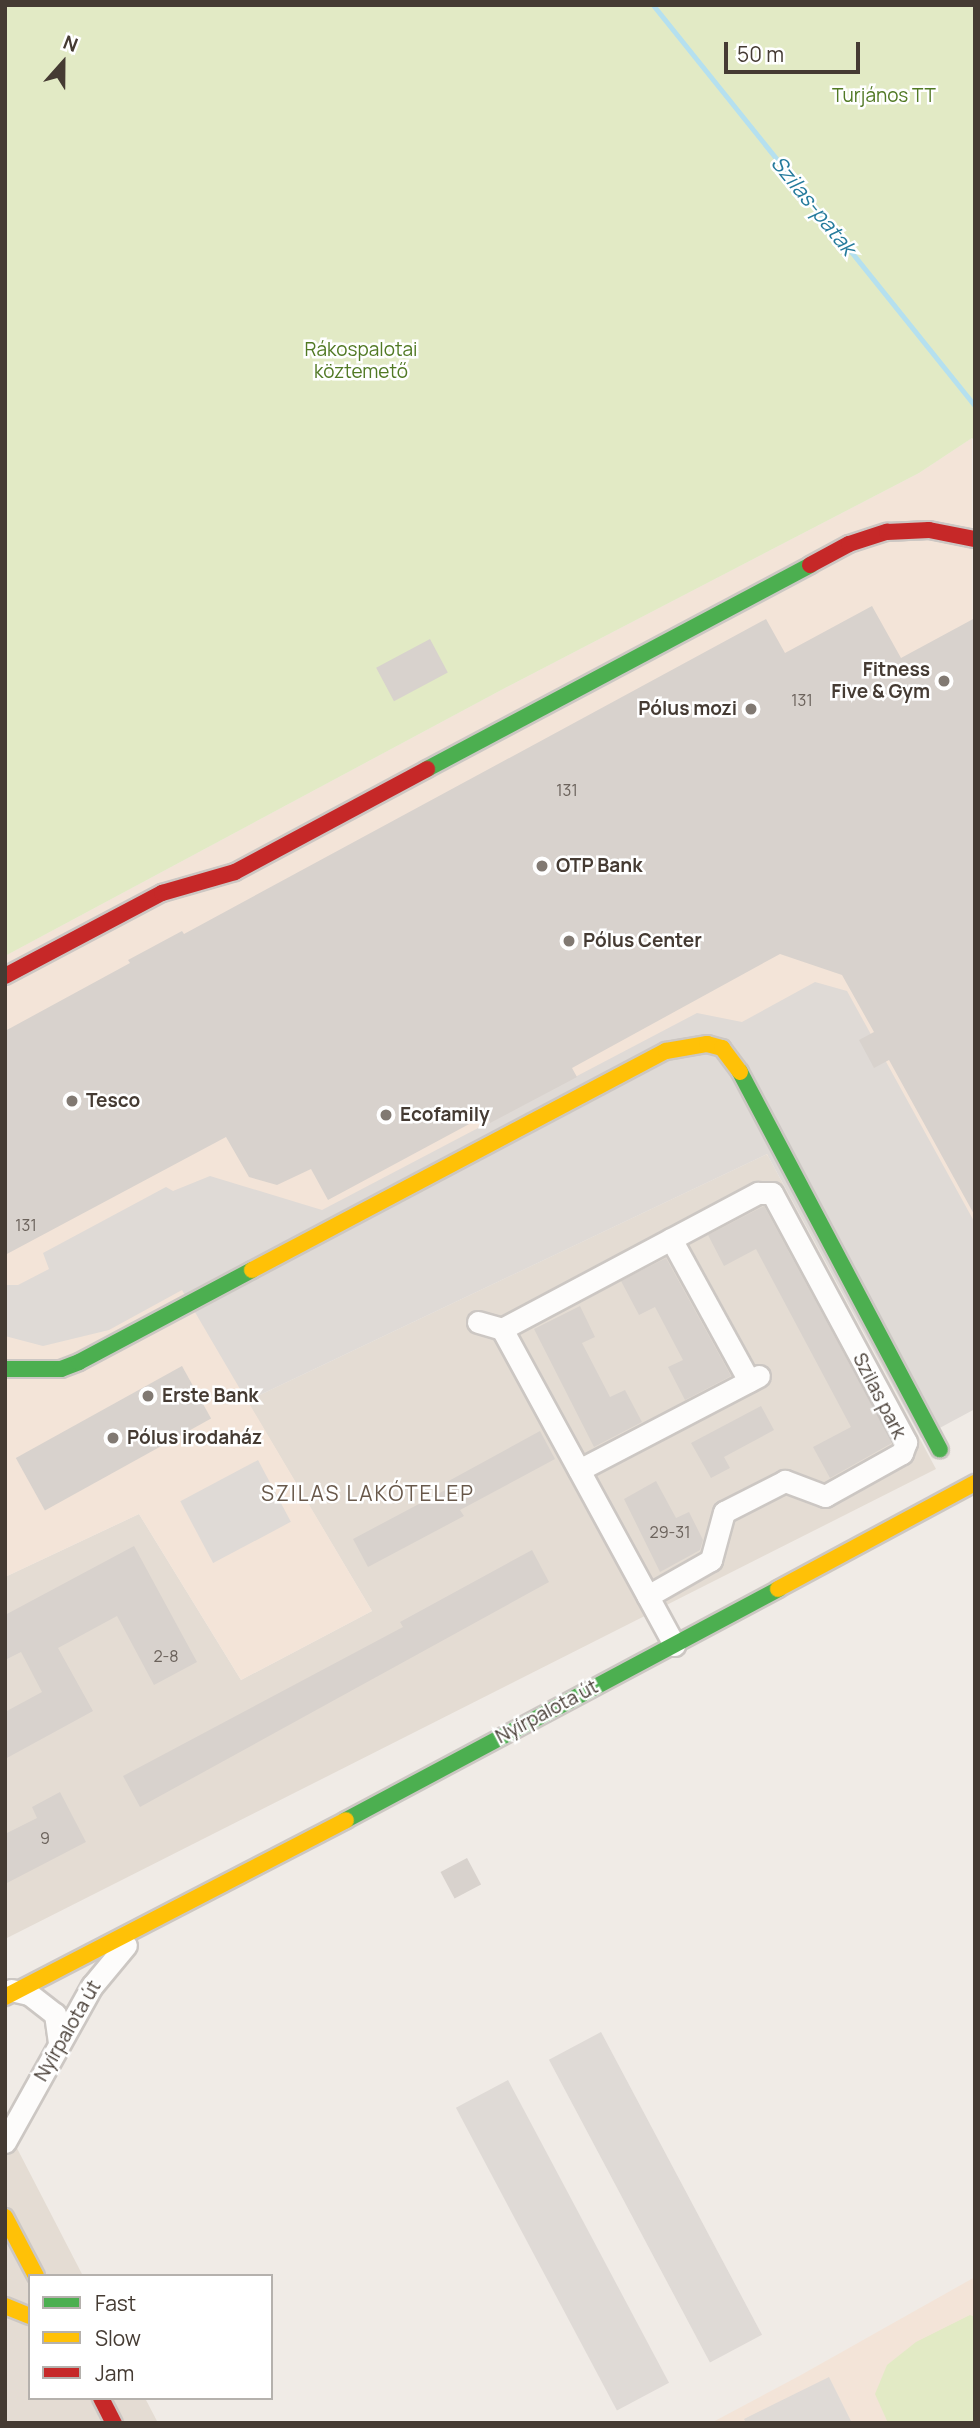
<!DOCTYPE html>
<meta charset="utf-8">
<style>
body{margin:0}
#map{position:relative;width:980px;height:2428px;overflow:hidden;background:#f0ebe6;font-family:Manrope,sans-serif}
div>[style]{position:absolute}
.residential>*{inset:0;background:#e4dcd3}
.commercial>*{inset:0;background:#f3e4d8}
.green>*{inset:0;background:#e2eac5}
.parking>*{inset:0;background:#dfdad6;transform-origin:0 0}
.stream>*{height:5px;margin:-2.5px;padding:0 2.5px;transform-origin:2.5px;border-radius:2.5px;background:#b5e0ef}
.building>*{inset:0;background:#d8d2cd;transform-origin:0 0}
.roads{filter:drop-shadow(2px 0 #ccc7c3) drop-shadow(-2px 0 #ccc7c3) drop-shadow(0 2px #ccc7c3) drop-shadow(0 -2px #ccc7c3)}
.street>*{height:21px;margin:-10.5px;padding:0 10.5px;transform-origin:10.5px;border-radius:10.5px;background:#fdfcfb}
.fast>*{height:16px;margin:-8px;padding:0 8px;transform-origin:8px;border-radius:8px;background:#4caf50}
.slow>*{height:16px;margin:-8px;padding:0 8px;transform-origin:8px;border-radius:8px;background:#ffc107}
.jam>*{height:16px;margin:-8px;padding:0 8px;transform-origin:8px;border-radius:8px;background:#c62828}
.dots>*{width:19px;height:19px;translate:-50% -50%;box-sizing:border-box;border:4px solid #fff;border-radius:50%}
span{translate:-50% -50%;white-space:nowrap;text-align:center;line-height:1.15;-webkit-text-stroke:5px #fff;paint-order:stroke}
.number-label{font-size:16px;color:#6b625b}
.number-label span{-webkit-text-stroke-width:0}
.park-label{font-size:19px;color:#517924}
.poi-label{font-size:19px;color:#453b33;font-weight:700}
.right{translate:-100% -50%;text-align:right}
.left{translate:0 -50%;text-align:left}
.street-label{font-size:19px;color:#453b33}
.water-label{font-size:21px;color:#257b9c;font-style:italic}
.neighbourhood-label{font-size:21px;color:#68584a;letter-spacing:2px}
.frame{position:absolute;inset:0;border:7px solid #453b33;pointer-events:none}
.legend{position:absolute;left:28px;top:2274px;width:245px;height:126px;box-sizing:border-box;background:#fff;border:2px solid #b5b1ad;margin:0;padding:9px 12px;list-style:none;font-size:21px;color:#453b33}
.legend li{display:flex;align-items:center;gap:14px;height:35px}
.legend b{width:35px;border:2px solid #b5b1ad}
.north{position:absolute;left:28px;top:28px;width:70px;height:70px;-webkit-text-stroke:5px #fff;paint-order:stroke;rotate:21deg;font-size:19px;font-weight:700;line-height:28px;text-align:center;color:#453b33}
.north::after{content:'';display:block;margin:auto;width:24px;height:32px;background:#453b33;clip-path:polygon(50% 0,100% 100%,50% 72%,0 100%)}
.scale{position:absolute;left:724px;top:42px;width:136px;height:32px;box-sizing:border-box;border:4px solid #453b33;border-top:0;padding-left:9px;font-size:21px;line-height:24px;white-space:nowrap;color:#453b33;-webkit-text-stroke:5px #fff;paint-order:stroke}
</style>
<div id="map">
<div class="residential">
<i style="clip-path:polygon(767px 1154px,936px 1469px,5px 1939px,5px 1577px,139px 1514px,241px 1680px,372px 1611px,247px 1401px)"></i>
<i style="clip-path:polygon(5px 2125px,83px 2276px,30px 2276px,30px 2398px,145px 2398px,158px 2423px,5px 2423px)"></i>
</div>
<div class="commercial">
<i style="clip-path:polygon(972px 438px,975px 1409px,766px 1154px,247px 1400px,372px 1611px,241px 1680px,139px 1514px,5px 1577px,5px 956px,505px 688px,919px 473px)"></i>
<i style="clip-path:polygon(975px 2277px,975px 2423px,711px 2423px,801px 2375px)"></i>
</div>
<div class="green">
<i style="clip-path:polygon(5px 5px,975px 5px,975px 441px,972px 438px,919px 473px,505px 688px,5px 956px)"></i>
<i style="clip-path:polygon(970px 2315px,975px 2317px,975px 2423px,888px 2423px,875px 2394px,887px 2365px,916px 2342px)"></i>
</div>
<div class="parking">
<i style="clip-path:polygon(815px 982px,847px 991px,975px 1223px,975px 1409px,921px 1438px,767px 1154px,247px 1401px,182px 1290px,109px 1330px,43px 1346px,5px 1336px,5px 1285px,18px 1285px,49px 1269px,43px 1253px,166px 1187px,173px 1191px,210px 1176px,322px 1210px,697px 1013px,742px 1022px)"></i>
<i style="left:258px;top:1460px;width:70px;height:88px;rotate:62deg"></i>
<i style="left:601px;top:2032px;width:343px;height:59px;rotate:62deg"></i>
<i style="left:508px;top:2080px;width:343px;height:59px;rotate:62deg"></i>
<i style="clip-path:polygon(829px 2377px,852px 2423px,746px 2423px,744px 2419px)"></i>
</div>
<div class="stream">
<i style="left:653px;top:5px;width:514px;rotate:51.24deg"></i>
</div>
<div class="building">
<i style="clip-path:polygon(872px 606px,901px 658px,975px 618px,975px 1216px,889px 1060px,874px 1068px,859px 1040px,874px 1032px,842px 975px,780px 954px,572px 1068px,577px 1077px,490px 1123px,486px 1115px,328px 1200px,311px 1169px,277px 1185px,249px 1177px,226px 1137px,5px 1255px,5px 1031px,130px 963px,128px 960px,182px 931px,184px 934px,766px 619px,785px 653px)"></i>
<i style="left:430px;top:639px;width:38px;height:61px;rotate:62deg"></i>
<i style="clip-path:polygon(764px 1206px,892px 1443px,830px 1478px,813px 1447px,851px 1427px,756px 1249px,724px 1266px,708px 1235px)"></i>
<i style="clip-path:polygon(666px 1258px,731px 1376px,685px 1400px,668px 1367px,683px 1360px,655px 1307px,639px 1315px,621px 1281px)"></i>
<i style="clip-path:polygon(580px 1306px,595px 1337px,582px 1343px,610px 1397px,625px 1390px,642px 1422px,594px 1447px,534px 1329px)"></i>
<i style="left:182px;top:1366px;width:60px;height:190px;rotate:61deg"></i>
<i style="clip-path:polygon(761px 1406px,774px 1430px,724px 1457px,730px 1468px,711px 1478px,691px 1443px)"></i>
<i style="clip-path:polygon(540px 1431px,555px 1459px,460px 1510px,464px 1516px,368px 1567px,353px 1539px,449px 1488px,445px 1483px)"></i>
<i style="clip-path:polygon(656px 1481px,676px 1518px,689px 1512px,703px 1540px,700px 1550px,660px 1572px,624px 1499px)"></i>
<i style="clip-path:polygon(134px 1546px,197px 1662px,154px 1685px,117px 1616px,58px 1648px,93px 1711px,5px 1759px,5px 1712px,42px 1692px,21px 1652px,5px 1660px,5px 1615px)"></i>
<i style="clip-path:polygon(532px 1550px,549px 1582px,140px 1807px,123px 1776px,403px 1627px,400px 1622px)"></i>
<i style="clip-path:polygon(60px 1792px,86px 1842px,5px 1884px,5px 1834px,37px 1818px,32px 1807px)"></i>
<i style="left:467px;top:1858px;width:30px;height:30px;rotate:62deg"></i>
</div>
<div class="roads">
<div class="street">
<i style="left:671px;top:1239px;width:162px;rotate:61.2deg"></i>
<i style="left:478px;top:1322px;width:25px;rotate:16deg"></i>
<i style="left:502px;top:1329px;width:360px;rotate:61.4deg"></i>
<i style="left:502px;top:1329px;width:290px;rotate:-28deg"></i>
<i style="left:758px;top:1193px;width:14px"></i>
<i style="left:772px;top:1193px;width:283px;rotate:61.7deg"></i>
<i style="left:906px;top:1442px;width:12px;rotate:110deg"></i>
<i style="left:902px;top:1453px;width:88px;rotate:150.8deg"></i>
<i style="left:825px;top:1496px;width:43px;rotate:-159.4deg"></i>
<i style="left:785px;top:1481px;width:68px;rotate:153.1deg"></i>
<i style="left:724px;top:1512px;width:50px;rotate:105.2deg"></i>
<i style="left:711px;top:1560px;width:73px;rotate:150.3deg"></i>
<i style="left:579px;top:1470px;width:203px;rotate:-27.6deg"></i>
<i style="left:11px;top:1990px;width:18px;rotate:13deg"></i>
<i style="left:29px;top:1994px;width:33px;rotate:38deg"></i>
<i style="left:55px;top:2014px;width:30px;rotate:82deg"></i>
<i style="left:5px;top:2142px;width:179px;rotate:-60.9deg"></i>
<i style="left:92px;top:1986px;width:53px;rotate:-50.3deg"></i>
</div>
<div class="fast">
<i style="left:427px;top:769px;width:434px;rotate:-28deg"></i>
<i style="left:740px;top:1072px;width:427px;rotate:62.1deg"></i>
<i style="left:5px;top:1369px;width:56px"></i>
<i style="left:61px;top:1369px;width:19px;rotate:-21deg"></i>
<i style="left:79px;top:1362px;width:196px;rotate:-28deg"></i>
<i style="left:346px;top:1820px;width:490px;rotate:-28.1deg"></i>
</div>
<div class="slow">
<i style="left:252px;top:1270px;width:468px;rotate:-27.9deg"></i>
<i style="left:666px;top:1051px;width:42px;rotate:-9.7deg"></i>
<i style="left:707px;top:1044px;width:16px;rotate:15deg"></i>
<i style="left:722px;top:1048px;width:30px;rotate:53deg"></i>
<i style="left:778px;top:1589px;width:224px;rotate:-28.3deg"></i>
<i style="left:5px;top:1997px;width:384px;rotate:-27.4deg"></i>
<i style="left:5px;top:2217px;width:67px;rotate:62.3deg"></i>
<i style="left:5px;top:2306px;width:27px;rotate:22deg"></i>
</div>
<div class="jam">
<i style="left:810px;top:565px;width:44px;rotate:-28.3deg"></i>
<i style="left:849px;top:544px;width:40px;rotate:-18deg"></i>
<i style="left:887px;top:532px;width:42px;rotate:-2.7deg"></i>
<i style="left:929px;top:530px;width:47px;rotate:11.1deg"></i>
<i style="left:5px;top:976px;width:178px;rotate:-27.9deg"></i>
<i style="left:162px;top:893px;width:76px;rotate:-16deg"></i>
<i style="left:235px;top:872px;width:218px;rotate:-28.2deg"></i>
<i style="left:101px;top:2398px;width:28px;rotate:63deg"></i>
</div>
</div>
<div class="dots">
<i style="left:944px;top:681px;background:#817972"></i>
<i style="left:751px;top:709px;background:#817972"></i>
<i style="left:542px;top:866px;background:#817972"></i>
<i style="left:569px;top:941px;background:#817972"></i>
<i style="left:72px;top:1101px;background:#817972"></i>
<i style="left:386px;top:1115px;background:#817972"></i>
<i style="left:148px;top:1396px;background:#817972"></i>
<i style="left:113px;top:1438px;background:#817972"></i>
</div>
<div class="number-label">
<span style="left:802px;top:700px">131</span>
<span style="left:567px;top:790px">131</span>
<span style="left:26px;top:1225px">131</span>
<span style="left:670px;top:1532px">29-31</span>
<span style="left:166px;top:1656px">2-8</span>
<span style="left:45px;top:1838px">9</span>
</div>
<div class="park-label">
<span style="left:884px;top:96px">Turjános TT</span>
<span style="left:361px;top:361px">Rákospalotai<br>köztemető</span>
</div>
<div class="poi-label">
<span class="right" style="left:930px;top:681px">Fitness<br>Five &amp; Gym</span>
<span class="right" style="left:737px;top:709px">Pólus mozi</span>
<span class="left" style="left:556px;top:866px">OTP Bank</span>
<span class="left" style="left:583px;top:941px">Pólus Center</span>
<span class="left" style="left:86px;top:1101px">Tesco</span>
<span class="left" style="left:400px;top:1115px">Ecofamily</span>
<span class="left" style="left:162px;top:1396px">Erste Bank</span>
<span class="left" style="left:127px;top:1438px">Pólus irodaház</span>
</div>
<div class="street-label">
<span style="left:879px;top:1396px;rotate:63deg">Szilas park</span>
<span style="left:547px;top:1712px;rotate:-28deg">Nyírpalota út</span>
<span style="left:68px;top:2031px;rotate:-60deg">Nyírpalota út</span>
</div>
<div class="water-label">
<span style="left:814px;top:205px;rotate:51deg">Szilas-patak</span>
</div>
<div class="neighbourhood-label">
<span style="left:368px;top:1493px">SZILAS LAKÓTELEP</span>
</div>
<div class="frame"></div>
<ul class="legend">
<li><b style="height:9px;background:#4caf50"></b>Fast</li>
<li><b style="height:9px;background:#ffc107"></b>Slow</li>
<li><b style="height:9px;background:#c62828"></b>Jam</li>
</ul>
<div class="north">N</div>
<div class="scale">50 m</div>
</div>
